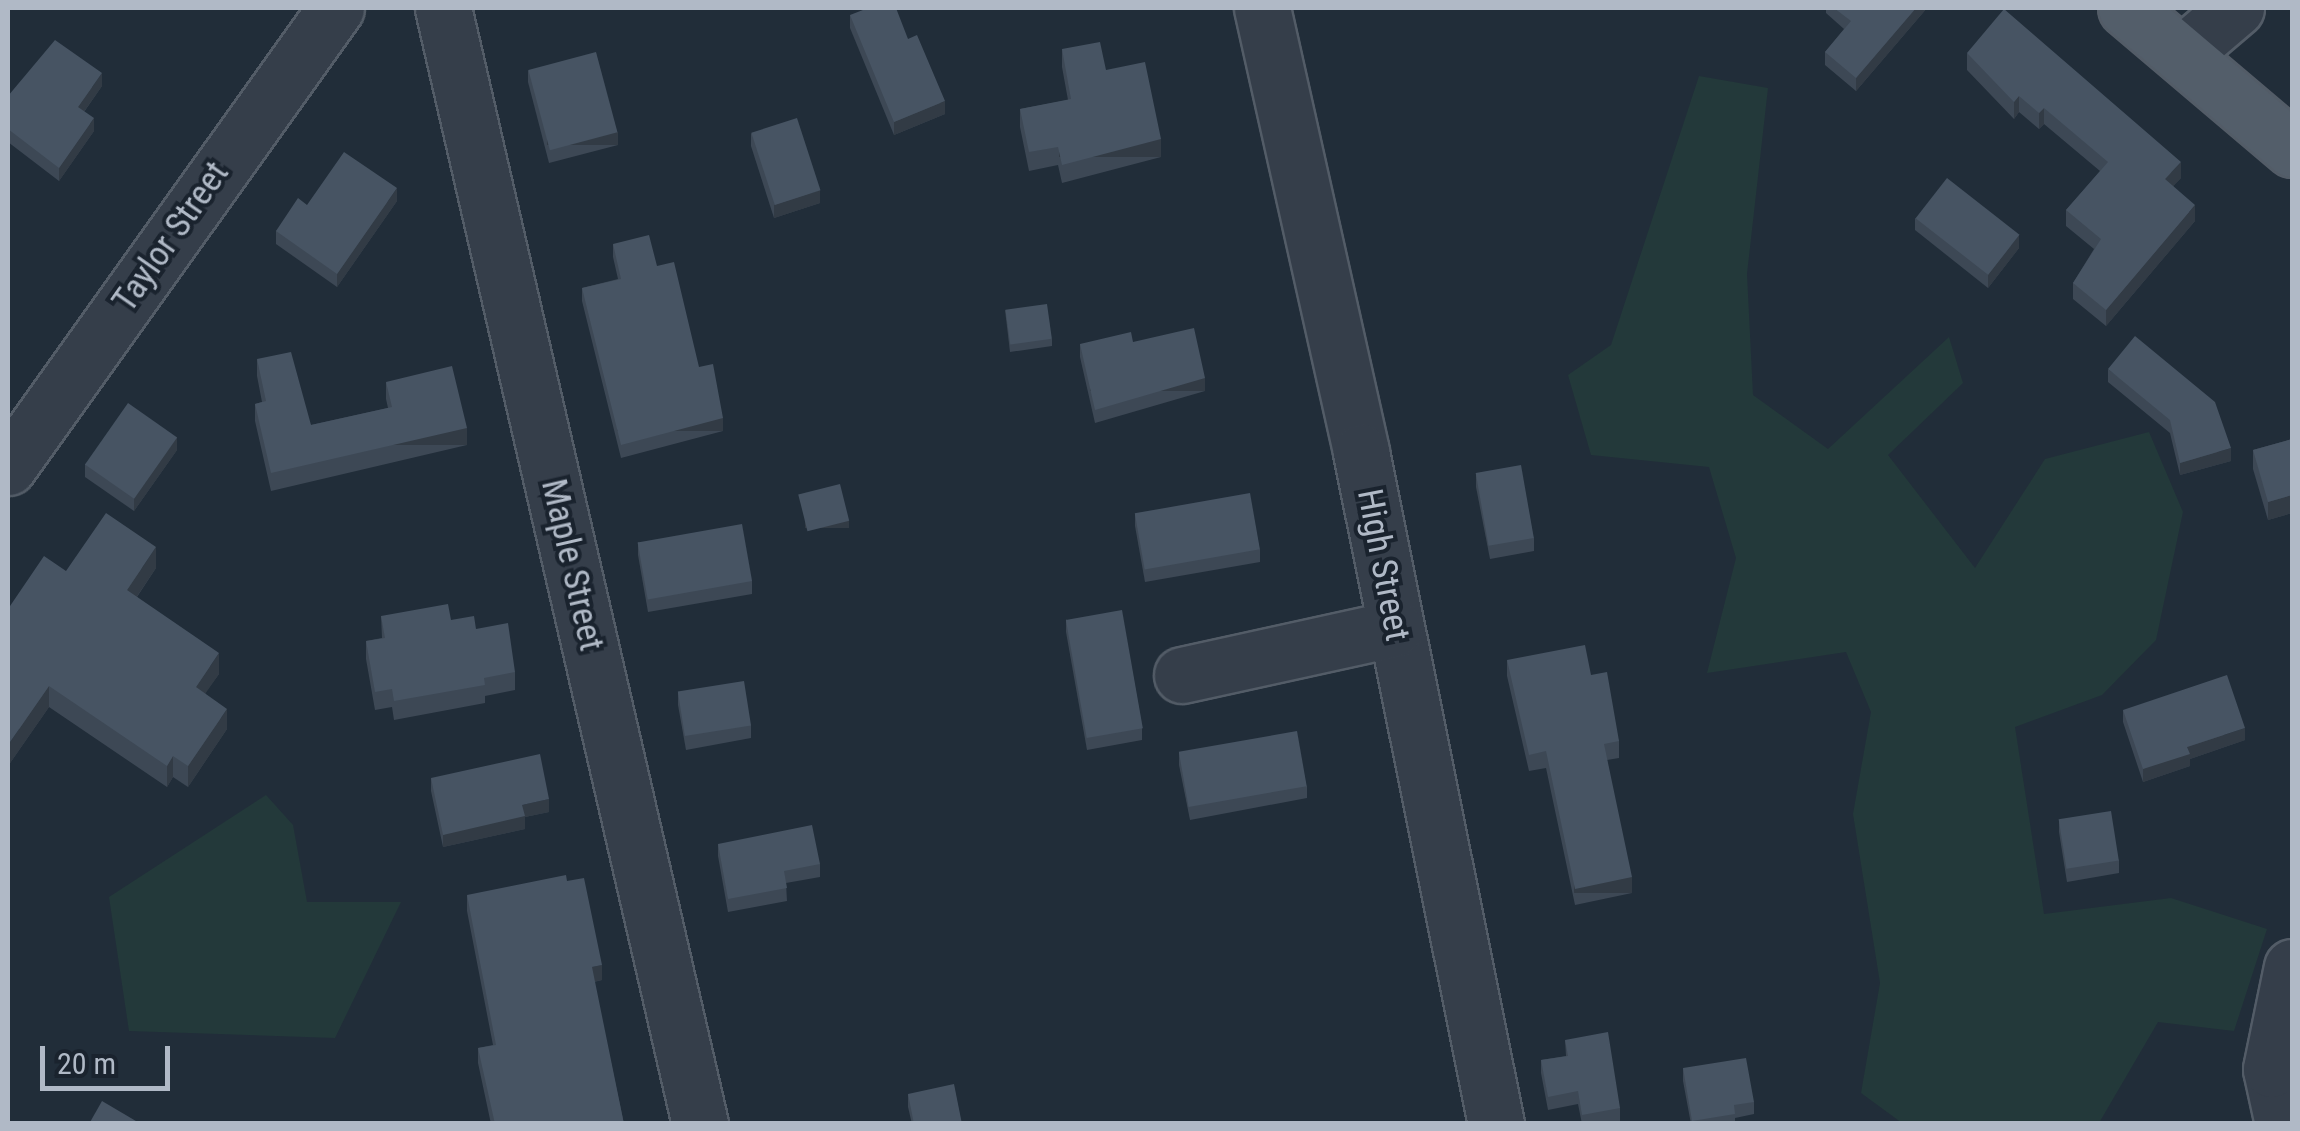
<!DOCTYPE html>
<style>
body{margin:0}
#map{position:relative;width:2300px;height:1131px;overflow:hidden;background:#212d39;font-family:"Roboto Condensed",sans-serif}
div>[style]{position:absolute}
.green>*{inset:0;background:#23393a}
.roads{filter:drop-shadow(2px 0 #535c67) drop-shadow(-2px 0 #535c67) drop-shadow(0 2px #535c67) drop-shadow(0 -2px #535c67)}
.minor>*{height:55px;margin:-27.5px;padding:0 27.5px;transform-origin:27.5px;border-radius:27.5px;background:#353e4a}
.major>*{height:55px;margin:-27.5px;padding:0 27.5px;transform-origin:27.5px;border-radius:27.5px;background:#535e6a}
.wall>*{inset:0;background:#3d4855}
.shaded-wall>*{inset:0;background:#323b45;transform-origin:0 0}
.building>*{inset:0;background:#475463;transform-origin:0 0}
span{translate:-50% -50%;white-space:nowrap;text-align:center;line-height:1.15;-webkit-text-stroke:8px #1a232e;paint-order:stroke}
.street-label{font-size:35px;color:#b0b9c6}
.frame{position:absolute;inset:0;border:10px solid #b0b9c6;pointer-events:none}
.scale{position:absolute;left:40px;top:1046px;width:130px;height:45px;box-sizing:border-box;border:5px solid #b0b9c6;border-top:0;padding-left:12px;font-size:30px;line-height:35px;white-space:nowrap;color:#b0b9c6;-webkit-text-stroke:8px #1a232e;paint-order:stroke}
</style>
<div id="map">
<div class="green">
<i style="clip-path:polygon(1699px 76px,1768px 88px,1747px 274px,1753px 395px,1828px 449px,1949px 337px,1963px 383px,1888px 455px,1975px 568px,2045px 459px,2149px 432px,2183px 512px,2156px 640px,2102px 695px,2015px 727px,2044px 914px,2171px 898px,2267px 929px,2234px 1031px,2158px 1022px,2099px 1123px,1902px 1123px,1861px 1093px,1880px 983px,1853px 814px,1871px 712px,1846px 652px,1707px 673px,1736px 558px,1709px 467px,1591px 455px,1568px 375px,1611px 345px)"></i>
<i style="clip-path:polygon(266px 795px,293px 825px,307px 902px,401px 902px,335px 1038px,129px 1031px,109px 897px)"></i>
</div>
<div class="roads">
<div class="minor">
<i style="left:443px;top:8px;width:1145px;rotate:77.03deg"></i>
<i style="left:1262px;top:8px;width:455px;rotate:77.4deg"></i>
<i style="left:1361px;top:452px;width:685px;rotate:78.64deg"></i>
<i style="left:2182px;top:54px;width:71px;rotate:-40.4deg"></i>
<i style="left:8px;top:467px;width:564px;rotate:-54.45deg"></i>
<i style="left:1182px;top:675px;width:218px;rotate:-12.4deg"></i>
<i style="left:2283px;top:1124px;width:56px;rotate:-102.3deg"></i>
<i style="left:2271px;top:1069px;width:104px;rotate:-78.4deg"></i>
</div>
<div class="major">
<i style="left:2126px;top:8px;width:218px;rotate:40.3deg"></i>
</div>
</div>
<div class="wall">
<i style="clip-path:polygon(1826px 8px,1927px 8px,1856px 91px,1825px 65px,1825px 52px,1844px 29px,1826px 13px)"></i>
<i style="clip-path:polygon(850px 15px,908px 39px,945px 114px,894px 135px,850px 28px)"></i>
<i style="clip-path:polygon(1062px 49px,1106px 70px,1161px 157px,1062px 183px,1058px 165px,1029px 171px,1020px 127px,1020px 109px,1068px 100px,1062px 67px)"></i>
<i style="clip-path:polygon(1967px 53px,2181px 178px,2173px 186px,2195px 221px,2106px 326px,2073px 299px,2073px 283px,2094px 249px,2066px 226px,2066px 210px,2100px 171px,2044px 124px,2039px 129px,2019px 112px,2014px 119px,1967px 70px)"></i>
<i style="clip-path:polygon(528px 70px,618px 145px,549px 163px,528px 82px)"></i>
<i style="clip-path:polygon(102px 86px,84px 112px,94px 131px,59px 181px,8px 142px,8px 96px)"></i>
<i style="clip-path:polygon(751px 133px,820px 203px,774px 218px,751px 146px)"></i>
<i style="clip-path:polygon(397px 201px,337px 287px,276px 244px,276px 231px,307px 205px)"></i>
<i style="clip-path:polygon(1915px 218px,2019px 248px,1988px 288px,1915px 230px)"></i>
<i style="clip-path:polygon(613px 244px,657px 266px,723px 431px,621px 458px,582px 301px,582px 288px,618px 279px,613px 257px)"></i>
<i style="clip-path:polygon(1005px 310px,1052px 339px,1052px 346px,1010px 352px)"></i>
<i style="clip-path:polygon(1133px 342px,1205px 391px,1095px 423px,1080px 357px,1080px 344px)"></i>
<i style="clip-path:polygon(257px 359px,311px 425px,388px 408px,386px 399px,386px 382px,467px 445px,271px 491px,255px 421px,255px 404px,262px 402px,257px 376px)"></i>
<i style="clip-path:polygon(2108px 369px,2231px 461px,2180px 475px,2170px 433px,2108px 382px)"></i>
<i style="clip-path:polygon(2292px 439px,2292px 513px,2268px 520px,2253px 469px,2253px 450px)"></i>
<i style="clip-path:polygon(177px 450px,134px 511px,85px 477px,85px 464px)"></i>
<i style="clip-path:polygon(1476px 474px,1534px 538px,1534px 551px,1490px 559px,1476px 487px)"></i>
<i style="clip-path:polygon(1135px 514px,1260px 549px,1260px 562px,1145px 582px,1135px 526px)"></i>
<i style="clip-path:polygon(638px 542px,752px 581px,752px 594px,648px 612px,638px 555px)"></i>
<i style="clip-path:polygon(156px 568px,137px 597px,219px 674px,205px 693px,227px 729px,188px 787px,173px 777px,167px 787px,49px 707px,8px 766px,66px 571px)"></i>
<i style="clip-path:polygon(381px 616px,451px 620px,515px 672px,515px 690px,485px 696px,485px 703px,394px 720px,392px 707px,375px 710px,366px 659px,366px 641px,382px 638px)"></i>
<i style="clip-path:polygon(1066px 619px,1142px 728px,1142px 740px,1087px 750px,1066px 632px)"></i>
<i style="clip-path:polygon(1507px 660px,1591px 675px,1619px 741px,1619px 758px,1607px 760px,1632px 893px,1575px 905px,1546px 768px,1529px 771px,1507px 676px)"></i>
<i style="clip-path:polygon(678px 692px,751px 725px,751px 738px,686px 750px,678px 705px)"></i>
<i style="clip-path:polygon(2123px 710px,2245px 740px,2190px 759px,2190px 766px,2143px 782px,2123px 722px)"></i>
<i style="clip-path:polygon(1179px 752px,1307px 786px,1307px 798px,1190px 820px,1179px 765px)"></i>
<i style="clip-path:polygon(431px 778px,549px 812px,525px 817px,525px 829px,443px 847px,431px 791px)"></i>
<i style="clip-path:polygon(2059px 820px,2119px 860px,2119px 873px,2067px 882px,2059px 832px)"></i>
<i style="clip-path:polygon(718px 844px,820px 864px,820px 877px,786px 883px,787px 901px,728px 912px,718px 856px)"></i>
<i style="clip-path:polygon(467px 895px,602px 980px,594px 982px,624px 1124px,491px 1124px,478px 1063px,478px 1048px,493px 1045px,467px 911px)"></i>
<i style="clip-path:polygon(1565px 1040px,1620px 1108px,1620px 1121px,1604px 1124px,1582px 1124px,1578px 1104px,1548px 1110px,1541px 1073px,1541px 1060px,1566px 1056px)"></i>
<i style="clip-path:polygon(1683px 1068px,1754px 1102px,1754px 1114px,1735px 1118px,1735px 1124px,1691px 1124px,1683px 1081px)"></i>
<i style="clip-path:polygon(908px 1094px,962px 1124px,912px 1124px,908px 1107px)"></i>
</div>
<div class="shaded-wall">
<i style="clip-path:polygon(1916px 8px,1927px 8px,1856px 91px,1856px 78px)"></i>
<i style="clip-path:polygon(102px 73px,102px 86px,78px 120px,78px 107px)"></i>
<i style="clip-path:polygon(2019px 96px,2019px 112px,2014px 119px,2014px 102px)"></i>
<i style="clip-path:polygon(945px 101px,945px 114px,894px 135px,894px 122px)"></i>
<i style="clip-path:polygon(2044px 108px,2044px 124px,2039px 129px,2039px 113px)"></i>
<i style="clip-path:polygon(94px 118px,94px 131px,59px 181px,59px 168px)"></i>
<i style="left:618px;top:132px;width:13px;height:71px;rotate:90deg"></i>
<i style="left:1161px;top:139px;width:18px;height:102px;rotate:90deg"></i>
<i style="clip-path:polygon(2181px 162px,2181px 178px,2165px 195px,2165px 179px)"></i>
<i style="clip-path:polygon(397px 188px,397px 201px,337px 287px,337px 274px)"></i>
<i style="clip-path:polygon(820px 190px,820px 203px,774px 218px,774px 205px)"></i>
<i style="clip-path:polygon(2195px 205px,2195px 221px,2106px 326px,2106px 310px)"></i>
<i style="clip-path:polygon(2019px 235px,2019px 248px,1988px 288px,1988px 275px)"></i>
<i style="left:1205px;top:378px;width:13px;height:115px;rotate:90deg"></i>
<i style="left:723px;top:418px;width:13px;height:106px;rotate:90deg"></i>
<i style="left:467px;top:428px;width:17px;height:201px;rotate:90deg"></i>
<i style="clip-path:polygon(177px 437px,177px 450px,134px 511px,134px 498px)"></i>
<i style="clip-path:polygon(2231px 448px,2231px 461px,2180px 475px,2180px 463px)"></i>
<i style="clip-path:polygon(2292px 495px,2292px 513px,2268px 520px,2268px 502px)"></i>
<i style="left:849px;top:521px;width:7px;height:44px;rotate:90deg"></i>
<i style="clip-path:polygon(156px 547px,156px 568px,127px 611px,127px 590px)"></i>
<i style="clip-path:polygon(219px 653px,219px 674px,196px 707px,196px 687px)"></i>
<i style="clip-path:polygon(49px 686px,49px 707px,8px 766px,8px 745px)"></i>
<i style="clip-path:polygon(227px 709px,227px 729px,188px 787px,188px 766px)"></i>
<i style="clip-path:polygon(2245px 728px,2245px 740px,2190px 759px,2190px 766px,2143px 782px,2143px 769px,2187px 747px)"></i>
<i style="clip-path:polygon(173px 756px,173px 777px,167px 787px,167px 766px)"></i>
<i style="clip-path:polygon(549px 799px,549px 812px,525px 817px,525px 829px,443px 847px,443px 835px,522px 805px)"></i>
<i style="left:1632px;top:877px;width:16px;height:58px;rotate:90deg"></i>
<i style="clip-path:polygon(602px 965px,602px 980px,592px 982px,592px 967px)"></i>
</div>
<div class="building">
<i style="clip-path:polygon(868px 8px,896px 8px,908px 39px,917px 35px,945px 101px,894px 122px,850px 15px)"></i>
<i style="clip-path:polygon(1834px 8px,1916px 8px,1856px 78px,1825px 52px,1851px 21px)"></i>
<i style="clip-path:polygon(2004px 9px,2181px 162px,2165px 179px,2195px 205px,2106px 310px,2073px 283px,2101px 239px,2066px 210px,2108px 162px,2044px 108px,2039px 113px,2019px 96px,2014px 102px,1967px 53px)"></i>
<i style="clip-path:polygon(55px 40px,102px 73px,78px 107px,94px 118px,59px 168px,8px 129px,8px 96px)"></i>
<i style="clip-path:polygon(1100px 42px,1106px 70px,1145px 62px,1161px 139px,1062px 165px,1058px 147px,1029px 152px,1020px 109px,1071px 99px,1062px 49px)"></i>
<i style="left:596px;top:52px;width:83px;height:70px;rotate:75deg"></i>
<i style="left:797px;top:118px;width:76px;height:48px;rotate:72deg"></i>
<i style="clip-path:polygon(344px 152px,397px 188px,337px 274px,276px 231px,298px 198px,307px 205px)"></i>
<i style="left:1947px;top:178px;width:92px;height:51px;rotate:38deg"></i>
<i style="clip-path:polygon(649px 235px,657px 266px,674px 262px,699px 367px,713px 364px,723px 418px,621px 445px,582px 288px,621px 279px,613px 244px)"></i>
<i style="left:1047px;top:304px;width:35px;height:42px;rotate:82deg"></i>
<i style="clip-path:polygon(1194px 328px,1205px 378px,1095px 410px,1080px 344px,1131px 332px,1133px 342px)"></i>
<i style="clip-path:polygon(2135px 336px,2215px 402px,2231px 448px,2180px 463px,2170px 420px,2108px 369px)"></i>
<i style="clip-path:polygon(291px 352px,311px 425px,392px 407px,386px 382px,452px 366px,467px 428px,271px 473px,255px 404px,266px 401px,257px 359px)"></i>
<i style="left:128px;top:403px;width:60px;height:75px;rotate:35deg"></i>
<i style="clip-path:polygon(2292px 439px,2292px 495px,2268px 502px,2253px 450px)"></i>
<i style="left:1521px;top:465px;width:74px;height:46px;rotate:80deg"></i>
<i style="left:840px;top:484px;width:38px;height:43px;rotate:76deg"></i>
<i style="left:1250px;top:493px;width:57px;height:117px;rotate:80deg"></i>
<i style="clip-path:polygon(106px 513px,156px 547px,127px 590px,219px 653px,196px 687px,227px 709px,188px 766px,173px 756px,167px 766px,49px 686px,8px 745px,8px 609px,44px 556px,66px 571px)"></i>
<i style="left:742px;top:524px;width:58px;height:106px;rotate:80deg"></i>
<i style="clip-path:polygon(448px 604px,451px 620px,474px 616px,476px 629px,508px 623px,515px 672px,484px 678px,485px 685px,394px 701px,392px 689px,375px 692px,366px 641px,385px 638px,381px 616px)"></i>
<i style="left:1122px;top:610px;width:120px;height:57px;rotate:80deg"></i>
<i style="clip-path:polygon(1585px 645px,1591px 675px,1607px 672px,1619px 741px,1604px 744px,1632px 877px,1575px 889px,1546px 751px,1529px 755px,1507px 660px)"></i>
<i style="clip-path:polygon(2227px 675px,2245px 728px,2187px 747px,2190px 754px,2143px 769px,2123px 710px)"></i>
<i style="left:744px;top:681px;width:45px;height:67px;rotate:81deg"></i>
<i style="left:1297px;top:731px;width:56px;height:120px;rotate:80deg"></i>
<i style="clip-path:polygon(540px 754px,549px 799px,522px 805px,525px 816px,443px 835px,431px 778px)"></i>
<i style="left:2111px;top:811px;width:50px;height:53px;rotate:81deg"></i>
<i style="clip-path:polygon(812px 825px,820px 864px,784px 871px,787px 888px,728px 899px,718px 844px)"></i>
<i style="clip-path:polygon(566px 875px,567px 881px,584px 878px,602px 965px,592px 967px,624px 1124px,495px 1124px,478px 1048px,496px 1045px,467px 895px)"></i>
<i style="clip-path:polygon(1608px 1032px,1620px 1108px,1582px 1115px,1578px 1091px,1548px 1097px,1541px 1060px,1568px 1056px,1565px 1040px)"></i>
<i style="clip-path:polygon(1746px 1058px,1754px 1102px,1734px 1105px,1735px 1114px,1692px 1121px,1683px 1068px)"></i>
<i style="clip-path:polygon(954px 1084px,962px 1124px,914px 1124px,908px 1094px)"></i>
<i style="clip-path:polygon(102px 1101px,141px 1124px,89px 1124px)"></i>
</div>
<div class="street-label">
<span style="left:171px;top:237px;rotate:-55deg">Taylor Street</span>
<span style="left:572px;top:565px;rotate:77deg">Maple Street</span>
<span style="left:1383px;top:565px;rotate:79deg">High Street</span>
</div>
<div class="frame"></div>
<div class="scale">20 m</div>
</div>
